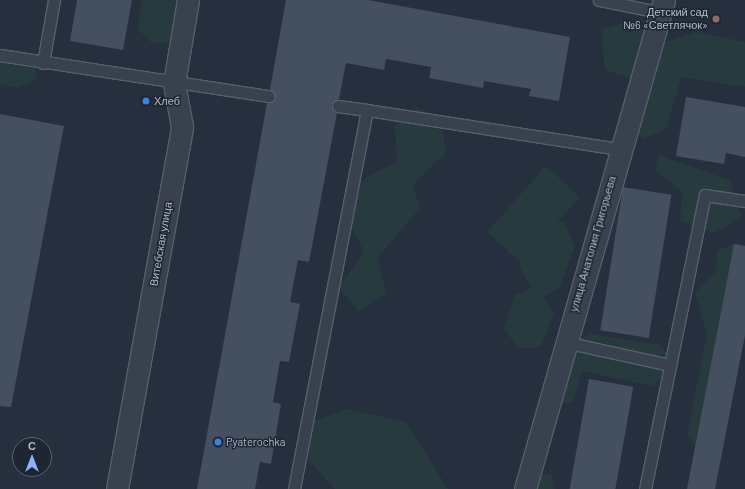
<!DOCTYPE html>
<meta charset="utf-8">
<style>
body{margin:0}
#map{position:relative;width:745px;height:489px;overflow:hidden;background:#252f3e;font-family:Barlow,sans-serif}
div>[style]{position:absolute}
.green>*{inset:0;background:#273b3f}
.building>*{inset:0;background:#444f60;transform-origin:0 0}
.roads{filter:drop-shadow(1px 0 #575f6c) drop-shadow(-1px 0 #575f6c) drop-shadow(0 1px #575f6c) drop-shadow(0 -1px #575f6c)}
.lane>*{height:11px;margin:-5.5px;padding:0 5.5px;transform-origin:5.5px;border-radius:5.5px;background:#39414e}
.street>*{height:21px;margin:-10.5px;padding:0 10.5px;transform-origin:10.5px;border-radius:10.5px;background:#39414e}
.dots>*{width:11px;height:11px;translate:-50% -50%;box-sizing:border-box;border:2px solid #1e2633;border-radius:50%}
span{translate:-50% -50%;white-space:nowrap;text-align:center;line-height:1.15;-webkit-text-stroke:3px #1e2633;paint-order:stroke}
.poi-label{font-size:11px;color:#b5bcc9}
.right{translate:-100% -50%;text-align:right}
.left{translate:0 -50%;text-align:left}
.street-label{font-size:11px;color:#b5bcc9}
.north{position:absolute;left:12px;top:437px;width:40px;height:40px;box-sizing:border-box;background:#1e2633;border:1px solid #5a626f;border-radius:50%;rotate:0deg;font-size:11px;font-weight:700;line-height:16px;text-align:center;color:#b5bcc9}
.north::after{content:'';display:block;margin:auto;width:14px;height:18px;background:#8db2f6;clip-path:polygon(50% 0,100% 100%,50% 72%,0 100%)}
</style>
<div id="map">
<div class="green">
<i style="clip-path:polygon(142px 0,183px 0,173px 43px,152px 43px,138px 29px)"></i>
<i style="clip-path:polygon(630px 20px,662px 43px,697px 32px,745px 42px,745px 87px,681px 77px,667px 128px,644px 139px,623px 120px,642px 82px,605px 70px,601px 30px)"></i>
<i style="clip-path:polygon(0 49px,32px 55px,37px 79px,17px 88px,0 84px)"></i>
<i style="clip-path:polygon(416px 107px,441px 119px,446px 153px,413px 185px,420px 208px,378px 257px,386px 293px,358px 311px,339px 287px,364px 252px,351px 226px,362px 180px,397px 161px,395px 125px)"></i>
<i style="clip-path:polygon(658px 155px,730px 180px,742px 218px,713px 233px,680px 221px,682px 192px,656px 170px)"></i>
<i style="clip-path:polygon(546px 166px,580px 197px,557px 222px,563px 221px,575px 246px,559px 288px,543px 297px,554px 313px,541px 347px,519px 349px,504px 329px,515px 295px,532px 288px,519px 266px,521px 263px,487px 232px)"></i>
<i style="clip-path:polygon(737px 243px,745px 259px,704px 454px,687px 435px,707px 334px,695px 293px,715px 272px,718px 250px)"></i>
<i style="clip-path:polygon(591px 334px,660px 345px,677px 364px,652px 386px,582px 371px,573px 402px,554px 404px,558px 348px)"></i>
<i style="clip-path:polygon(346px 409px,406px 422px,448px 489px,335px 489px,308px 460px,313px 421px)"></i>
<i style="clip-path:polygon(534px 474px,551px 474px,554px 489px,531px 489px)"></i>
</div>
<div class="building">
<i style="clip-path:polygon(77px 0,132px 0,123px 50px,70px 41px)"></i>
<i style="clip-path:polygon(286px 0,368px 0,570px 37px,559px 101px,529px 96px,531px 89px,484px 81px,483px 88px,429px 78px,431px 67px,386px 59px,384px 70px,346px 63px,339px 99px,331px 105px,337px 113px,309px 262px,298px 260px,290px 302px,300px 304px,289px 362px,280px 361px,273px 402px,281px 404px,271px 464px,260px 462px,255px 489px,197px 489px,267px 103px,276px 97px,270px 89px)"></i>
<i style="clip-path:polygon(686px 97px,745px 107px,745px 157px,726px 153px,724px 164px,676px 156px)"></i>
<i style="clip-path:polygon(0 114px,64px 126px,11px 407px,0 406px)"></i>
<i style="left:623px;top:187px;width:49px;height:145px;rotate:9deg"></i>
<i style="clip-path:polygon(734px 244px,745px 246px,745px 335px,715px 489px,687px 489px)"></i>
<i style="left:589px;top:379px;width:45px;height:112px;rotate:10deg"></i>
</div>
<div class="roads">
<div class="lane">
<i style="left:599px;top:0;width:61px;rotate:11.3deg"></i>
<i style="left:0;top:55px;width:272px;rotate:8.7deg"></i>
<i style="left:43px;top:63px;width:64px;rotate:-80.1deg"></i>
<i style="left:338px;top:106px;width:29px;rotate:8deg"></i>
<i style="left:565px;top:342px;width:107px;rotate:12.4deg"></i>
<i style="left:294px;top:489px;width:386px;rotate:-79.1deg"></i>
<i style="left:367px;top:110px;width:256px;rotate:8.8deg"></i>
<i style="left:645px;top:489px;width:300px;rotate:-78.5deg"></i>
<i style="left:705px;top:195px;width:40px;rotate:8.5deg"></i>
</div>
<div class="street">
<i style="left:117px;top:489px;width:368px;rotate:-79.8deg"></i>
<i style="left:182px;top:127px;width:45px;rotate:-100.3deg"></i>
<i style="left:174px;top:83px;width:84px;rotate:-80.4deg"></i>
<i style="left:525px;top:489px;width:508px;rotate:-74.13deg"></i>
</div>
</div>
<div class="dots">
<i style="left:716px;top:19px;background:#8d6e63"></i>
<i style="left:146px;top:101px;background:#3f7fe0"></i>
<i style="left:218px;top:442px;background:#3f7fe0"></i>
</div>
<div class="poi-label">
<span class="right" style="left:708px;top:19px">Детский сад<br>№6 «Светлячок»</span>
<span class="left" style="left:154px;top:101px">Хлеб</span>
<span class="left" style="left:226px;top:442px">Pyaterochka</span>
</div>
<div class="street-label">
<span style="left:161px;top:244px;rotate:-80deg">Витебская улица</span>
<span style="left:593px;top:244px;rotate:-74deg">улица Анатолия Григорьева</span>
</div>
<div class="north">С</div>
</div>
